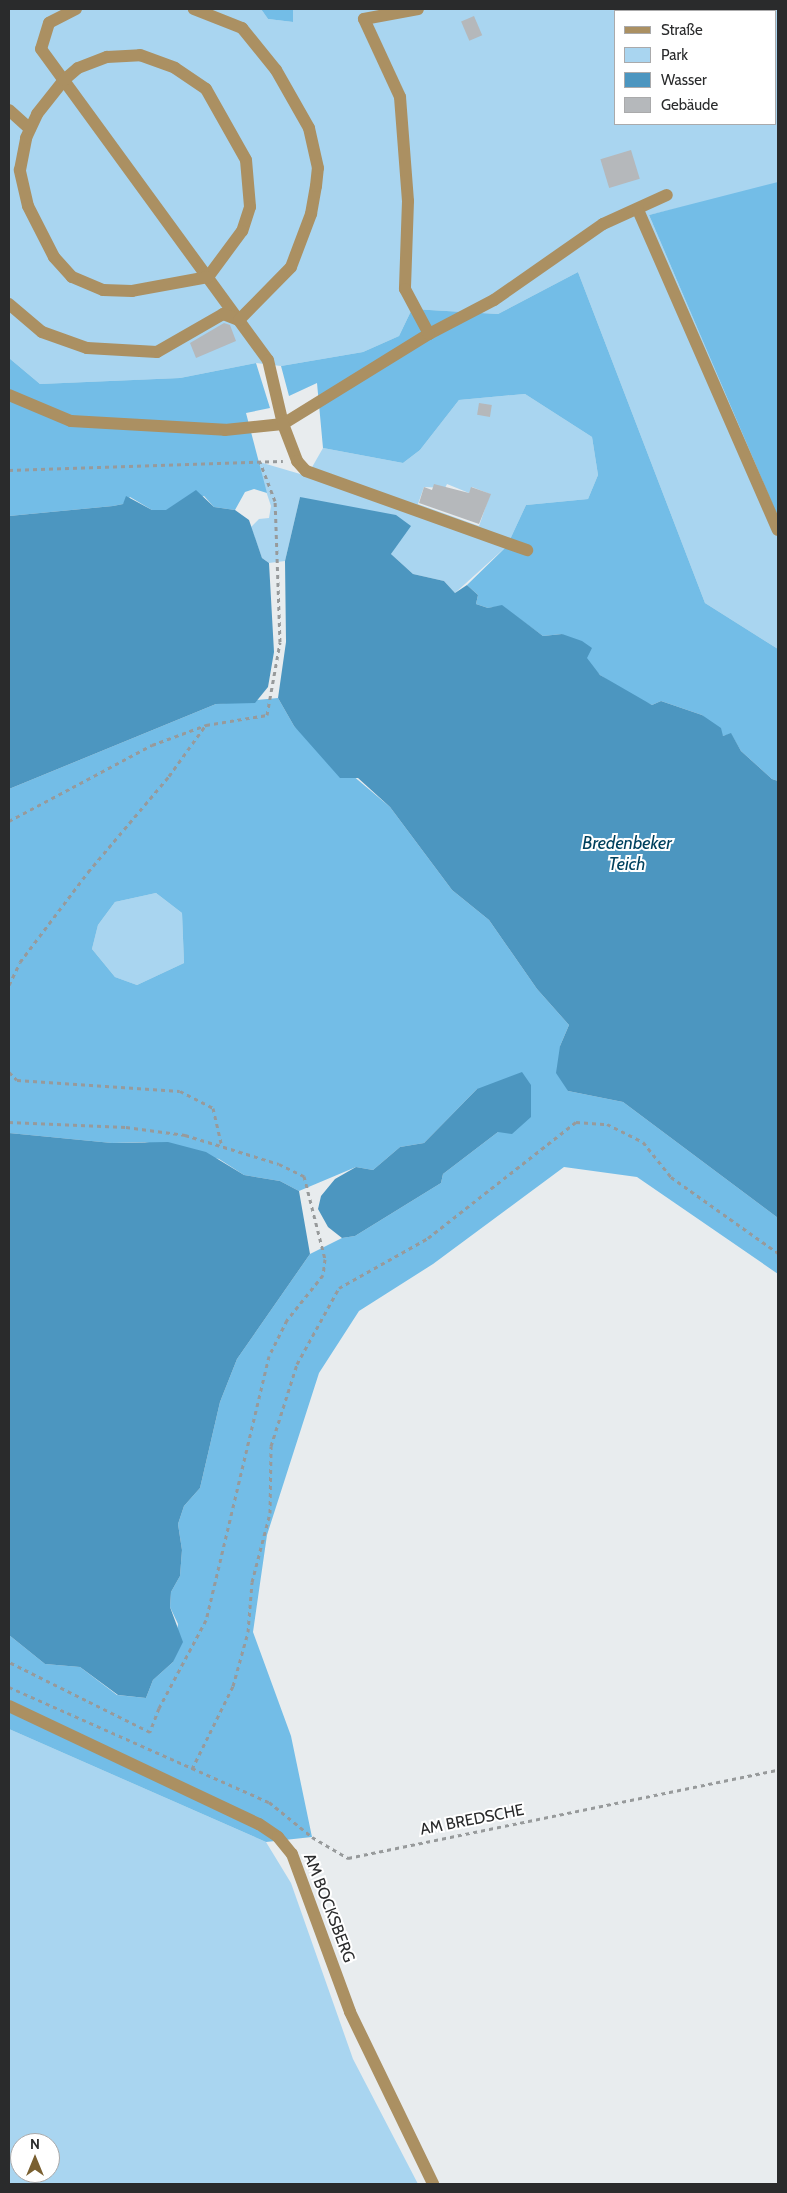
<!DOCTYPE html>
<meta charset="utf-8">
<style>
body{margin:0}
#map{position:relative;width:787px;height:2193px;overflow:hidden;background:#e8ecee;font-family:Cabin,sans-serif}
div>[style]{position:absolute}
.green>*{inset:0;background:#a9d5f0}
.forest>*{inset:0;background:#73bde7}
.water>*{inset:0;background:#4c96c0}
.building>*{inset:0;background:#b5b8bb;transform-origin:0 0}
.path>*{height:3px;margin-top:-1.5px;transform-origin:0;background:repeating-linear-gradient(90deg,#979a9b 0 4px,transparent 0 8px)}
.minor>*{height:12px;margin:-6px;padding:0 6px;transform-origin:6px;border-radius:6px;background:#ab9062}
span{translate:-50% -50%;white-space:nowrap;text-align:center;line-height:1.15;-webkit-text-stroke:4px #fff;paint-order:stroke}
.street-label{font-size:16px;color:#2a2b2c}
.water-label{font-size:18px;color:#00415e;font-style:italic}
.frame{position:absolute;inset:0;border:10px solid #2a2b2c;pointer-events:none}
.legend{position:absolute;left:614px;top:10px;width:162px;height:115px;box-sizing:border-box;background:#fff;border:1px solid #aaaaab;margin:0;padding:6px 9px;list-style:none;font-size:15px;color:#2a2b2c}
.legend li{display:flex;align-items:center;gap:10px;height:25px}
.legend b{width:25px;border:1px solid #aaaaab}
.north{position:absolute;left:10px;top:2133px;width:50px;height:50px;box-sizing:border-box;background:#fff;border:1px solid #aaaaab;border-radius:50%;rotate:0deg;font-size:14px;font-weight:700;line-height:20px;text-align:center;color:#2a2b2c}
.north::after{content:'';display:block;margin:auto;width:18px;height:22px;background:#7a6031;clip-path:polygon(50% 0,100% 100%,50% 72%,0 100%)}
</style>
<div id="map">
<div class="green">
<i style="clip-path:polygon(evenodd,9px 9px,261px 9px,268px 19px,293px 22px,293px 9px,778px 9px,777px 185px,649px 215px,778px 517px,778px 649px,705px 603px,578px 272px,498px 314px,412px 309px,399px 336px,363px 352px,281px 366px,256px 363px,180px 378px,40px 384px,9px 358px,9px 9px,616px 11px,776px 11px,776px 124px,616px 124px,616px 11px)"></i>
<i style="clip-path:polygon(evenodd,525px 394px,592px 437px,598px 475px,588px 499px,526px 505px,507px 546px,455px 593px,444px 581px,413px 574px,391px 554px,399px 541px,300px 497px,285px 561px,269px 563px,262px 558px,251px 527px,259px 519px,269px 518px,271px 506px,256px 461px,307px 476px,323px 448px,403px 463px,420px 450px,459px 400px,525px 394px,447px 484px,469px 493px,472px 487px,490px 494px,479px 526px,418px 504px,424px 487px,445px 488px,447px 484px)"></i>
<i style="clip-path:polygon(156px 893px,182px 913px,184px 963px,137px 985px,115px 977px,92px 949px,98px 925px,115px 902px)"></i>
<i style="clip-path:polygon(evenodd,9px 1729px,266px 1842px,291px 1883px,353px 2059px,418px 2184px,9px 2184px,9px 1729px,20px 2143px,50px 2143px,50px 2173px,20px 2173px,20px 2143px)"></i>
</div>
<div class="forest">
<i style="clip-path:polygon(261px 9px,293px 9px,293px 22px,268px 19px)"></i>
<i style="clip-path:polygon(778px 182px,778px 517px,649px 215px)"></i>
<i style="clip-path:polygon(578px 272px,705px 603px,778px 649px,778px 781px,772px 779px,741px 751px,731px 734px,723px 736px,702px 715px,661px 701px,652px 705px,630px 695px,600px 675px,562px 634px,543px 636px,502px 606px,488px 608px,476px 604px,478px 595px,467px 585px,507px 546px,526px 505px,588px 499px,598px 475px,592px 437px,525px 394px,459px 400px,420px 450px,403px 463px,323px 448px,317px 383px,289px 396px,281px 366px,363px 352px,399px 336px,412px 309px,498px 314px)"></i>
<i style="clip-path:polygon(9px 358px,40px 384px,180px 378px,256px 363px,270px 408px,246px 413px,267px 493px,254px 489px,245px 492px,235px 510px,214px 507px,204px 496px,167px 510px,152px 510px,130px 497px,123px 504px,113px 506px,9px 516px)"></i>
<i style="clip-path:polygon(evenodd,278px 698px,294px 726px,390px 807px,452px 890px,489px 920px,537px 989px,569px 1025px,560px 1046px,568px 1091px,623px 1102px,778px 1218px,778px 1274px,637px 1177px,564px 1167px,433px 1264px,359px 1311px,319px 1373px,267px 1535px,253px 1632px,291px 1736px,312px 1837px,266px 1842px,9px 1729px,9px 1635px,45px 1664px,80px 1667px,117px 1695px,146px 1698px,153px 1680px,173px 1662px,178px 1624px,170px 1607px,171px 1592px,180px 1576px,182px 1550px,178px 1524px,184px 1506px,200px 1488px,220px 1402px,237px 1359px,310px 1254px,342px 1238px,355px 1236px,441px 1183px,443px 1174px,498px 1132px,477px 1089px,424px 1143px,400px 1147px,373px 1170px,356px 1167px,299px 1191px,280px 1181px,244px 1175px,219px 1159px,145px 1142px,112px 1143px,9px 1133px,9px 789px,216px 704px,278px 698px,156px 893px,182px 913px,184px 963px,137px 985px,115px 977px,92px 949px,98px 925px,115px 902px,156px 893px)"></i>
</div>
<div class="water">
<i style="clip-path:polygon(196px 490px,214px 507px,235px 510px,249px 520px,262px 558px,269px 563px,274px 652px,268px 687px,255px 703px,216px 704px,9px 789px,9px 516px,113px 506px,123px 504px,126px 496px,152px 510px,166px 510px)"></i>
<i style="clip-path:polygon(300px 497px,396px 515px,411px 526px,391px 554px,413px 574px,444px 581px,455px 593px,467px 585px,478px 595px,476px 604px,488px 608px,502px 605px,543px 636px,562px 634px,582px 641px,592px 648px,587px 658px,600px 675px,652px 705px,661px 701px,702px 715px,721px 728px,723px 736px,731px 733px,741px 751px,772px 779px,778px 781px,778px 1218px,623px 1102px,568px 1091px,556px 1073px,560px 1046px,569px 1025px,537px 989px,489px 920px,452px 890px,390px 807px,358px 778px,340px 778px,294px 726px,278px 698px,286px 642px,285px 561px)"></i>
<i style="clip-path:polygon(522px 1072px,531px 1085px,531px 1117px,512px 1134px,498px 1132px,443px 1174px,441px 1183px,355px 1236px,342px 1238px,328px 1227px,318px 1209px,321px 1196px,335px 1179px,356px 1167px,373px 1170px,400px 1147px,424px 1143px,477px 1089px)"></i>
<i style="clip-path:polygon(9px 1133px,112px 1143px,168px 1142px,206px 1152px,244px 1175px,280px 1181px,299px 1191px,310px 1254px,237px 1359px,220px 1402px,200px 1488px,184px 1506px,178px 1524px,182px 1550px,180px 1576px,171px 1592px,170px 1607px,183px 1642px,173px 1662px,153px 1680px,146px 1698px,118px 1695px,80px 1667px,45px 1664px,9px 1635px)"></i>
</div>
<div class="building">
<i style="left:474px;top:16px;width:21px;height:14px;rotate:67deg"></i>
<i style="left:631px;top:150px;width:30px;height:32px;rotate:73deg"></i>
<i style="clip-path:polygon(224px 323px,230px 325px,236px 341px,196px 358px,190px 343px)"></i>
<i style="left:479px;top:403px;width:13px;height:12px;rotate:9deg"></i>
<i style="clip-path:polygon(434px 484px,469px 493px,471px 487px,491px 494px,479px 524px,419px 503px,424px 487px,432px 490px)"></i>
</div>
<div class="path">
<i style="left:9px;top:470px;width:274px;rotate:-1.9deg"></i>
<i style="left:9px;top:821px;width:162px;rotate:-28deg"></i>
<i style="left:152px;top:745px;width:58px;rotate:-20.3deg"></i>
<i style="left:206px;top:725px;width:62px;rotate:-9.3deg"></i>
<i style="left:267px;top:715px;width:74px;rotate:-79.9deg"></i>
<i style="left:280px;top:642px;width:141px;rotate:-92deg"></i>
<i style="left:275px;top:501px;width:42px;rotate:-111deg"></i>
<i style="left:9px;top:985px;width:25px;rotate:-64deg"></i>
<i style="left:20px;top:962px;width:113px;rotate:-52.9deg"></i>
<i style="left:88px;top:872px;width:126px;rotate:-49.8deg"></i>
<i style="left:169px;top:776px;width:62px;rotate:-54.2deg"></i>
<i style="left:9px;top:1072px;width:11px;rotate:45deg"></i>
<i style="left:17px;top:1080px;width:163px;rotate:3.9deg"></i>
<i style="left:180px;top:1091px;width:37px;rotate:27deg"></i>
<i style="left:213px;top:1108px;width:39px;rotate:77deg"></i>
<i style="left:9px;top:1122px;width:117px;rotate:2.4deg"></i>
<i style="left:126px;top:1127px;width:60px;rotate:7.7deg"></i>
<i style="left:185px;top:1135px;width:98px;rotate:17.1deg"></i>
<i style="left:279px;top:1164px;width:28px;rotate:26deg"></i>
<i style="left:304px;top:1176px;width:86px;rotate:75.8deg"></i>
<i style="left:325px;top:1259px;width:16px;rotate:97deg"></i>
<i style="left:323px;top:1275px;width:58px;rotate:128.7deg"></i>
<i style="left:287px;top:1320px;width:40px;rotate:116.6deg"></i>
<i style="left:269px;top:1356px;width:271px;rotate:103.4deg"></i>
<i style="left:206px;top:1620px;width:100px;rotate:118.1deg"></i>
<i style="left:159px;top:1708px;width:26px;rotate:111deg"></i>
<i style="left:150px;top:1732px;width:157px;rotate:-153.6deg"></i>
<i style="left:9px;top:1687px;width:284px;rotate:23.9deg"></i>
<i style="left:269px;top:1802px;width:55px;rotate:39.1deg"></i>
<i style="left:312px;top:1837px;width:42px;rotate:30.3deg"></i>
<i style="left:348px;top:1858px;width:439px;rotate:-11.6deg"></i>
<i style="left:192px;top:1769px;width:93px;rotate:-63.7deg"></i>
<i style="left:233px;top:1686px;width:56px;rotate:-74.5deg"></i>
<i style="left:248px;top:1632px;width:50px;rotate:-85.4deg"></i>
<i style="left:252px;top:1582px;width:71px;rotate:-75.4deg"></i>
<i style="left:270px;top:1513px;width:67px;rotate:-89.1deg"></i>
<i style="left:271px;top:1446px;width:86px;rotate:-72.4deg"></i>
<i style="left:297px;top:1364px;width:87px;rotate:-61.1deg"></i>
<i style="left:339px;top:1288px;width:102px;rotate:-29.3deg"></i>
<i style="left:428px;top:1238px;width:188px;rotate:-38.1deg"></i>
<i style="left:576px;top:1122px;width:31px;rotate:4deg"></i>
<i style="left:607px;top:1124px;width:40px;rotate:26.6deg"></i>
<i style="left:643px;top:1142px;width:45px;rotate:51.3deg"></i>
<i style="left:671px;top:1177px;width:131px;rotate:35.4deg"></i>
</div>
<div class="minor">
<i style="left:76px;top:9px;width:30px;rotate:153deg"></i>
<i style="left:49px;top:23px;width:27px;rotate:107deg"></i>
<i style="left:41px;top:49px;width:385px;rotate:53.9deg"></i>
<i style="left:268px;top:360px;width:66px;rotate:76.8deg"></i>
<i style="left:283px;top:424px;width:172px;rotate:-31.7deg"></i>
<i style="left:429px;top:334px;width:73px;rotate:-27.6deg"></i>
<i style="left:494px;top:300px;width:133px;rotate:-34.9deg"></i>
<i style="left:603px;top:224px;width:70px;rotate:-24.4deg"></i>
<i style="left:418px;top:9px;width:55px;rotate:169.5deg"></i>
<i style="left:364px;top:19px;width:86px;rotate:65.2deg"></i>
<i style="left:400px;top:97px;width:104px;rotate:85.6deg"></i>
<i style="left:408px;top:201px;width:88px;rotate:92deg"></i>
<i style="left:405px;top:289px;width:51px;rotate:61.9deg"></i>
<i style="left:140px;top:55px;width:37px;rotate:20deg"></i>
<i style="left:175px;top:68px;width:37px;rotate:34deg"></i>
<i style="left:206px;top:89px;width:81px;rotate:60.6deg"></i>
<i style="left:246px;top:160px;width:47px;rotate:85.1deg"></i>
<i style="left:250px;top:207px;width:25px;rotate:108deg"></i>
<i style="left:242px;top:231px;width:57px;rotate:126.5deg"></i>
<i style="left:208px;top:277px;width:77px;rotate:169.6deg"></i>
<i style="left:132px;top:291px;width:29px;rotate:-178deg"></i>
<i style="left:103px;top:290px;width:34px;rotate:-157deg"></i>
<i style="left:72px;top:277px;width:27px;rotate:-132deg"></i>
<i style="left:54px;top:257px;width:57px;rotate:-117deg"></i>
<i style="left:28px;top:206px;width:37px;rotate:-103deg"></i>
<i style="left:20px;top:170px;width:33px;rotate:-79deg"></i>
<i style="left:26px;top:138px;width:26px;rotate:-65deg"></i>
<i style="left:37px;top:114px;width:43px;rotate:-51.5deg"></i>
<i style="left:64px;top:80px;width:18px;rotate:-41deg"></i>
<i style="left:78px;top:68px;width:31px;rotate:-21deg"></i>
<i style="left:107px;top:57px;width:33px;rotate:-3deg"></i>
<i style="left:9px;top:110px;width:28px;rotate:42deg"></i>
<i style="left:638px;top:210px;width:349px;rotate:66.4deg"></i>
<i style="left:9px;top:304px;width:43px;rotate:40.3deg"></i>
<i style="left:42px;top:332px;width:48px;rotate:19.6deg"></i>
<i style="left:87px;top:348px;width:70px;rotate:3.3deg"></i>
<i style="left:157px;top:352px;width:76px;rotate:-29.9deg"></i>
<i style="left:223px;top:314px;width:17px;rotate:21deg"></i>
<i style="left:239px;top:320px;width:74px;rotate:-45.5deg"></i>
<i style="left:291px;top:267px;width:57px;rotate:-69.3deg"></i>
<i style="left:311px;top:214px;width:28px;rotate:-80deg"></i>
<i style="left:316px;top:186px;width:18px;rotate:-84deg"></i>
<i style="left:318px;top:168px;width:41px;rotate:-102.7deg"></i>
<i style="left:309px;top:128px;width:67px;rotate:-119.6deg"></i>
<i style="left:276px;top:70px;width:54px;rotate:-129deg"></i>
<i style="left:242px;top:28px;width:52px;rotate:-158.4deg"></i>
<i style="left:9px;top:395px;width:67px;rotate:22.8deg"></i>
<i style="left:71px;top:421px;width:154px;rotate:3.3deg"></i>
<i style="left:225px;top:430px;width:58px;rotate:-5.9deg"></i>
<i style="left:283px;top:424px;width:40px;rotate:69deg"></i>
<i style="left:297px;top:461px;width:13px;rotate:48deg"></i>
<i style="left:306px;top:471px;width:235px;rotate:19.7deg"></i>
<i style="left:9px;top:1706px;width:276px;rotate:25.3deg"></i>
<i style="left:259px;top:1824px;width:23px;rotate:34deg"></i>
<i style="left:278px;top:1837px;width:22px;rotate:51deg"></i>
<i style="left:292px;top:1854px;width:168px;rotate:69.8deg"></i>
<i style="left:350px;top:2012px;width:191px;rotate:64.2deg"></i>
</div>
<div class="street-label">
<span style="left:472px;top:1820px;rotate:-11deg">AM BREDSCHE</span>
<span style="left:329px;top:1908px;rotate:69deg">AM BOCKSBERG</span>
</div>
<div class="water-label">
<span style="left:627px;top:854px">Bredenbeker<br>Teich</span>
</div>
<div class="frame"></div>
<ul class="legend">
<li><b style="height:6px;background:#ab9062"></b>Straße</li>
<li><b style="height:14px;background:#a9d5f0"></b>Park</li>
<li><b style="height:14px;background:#4c96c0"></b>Wasser</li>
<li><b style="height:14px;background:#b5b8bb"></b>Gebäude</li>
</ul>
<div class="north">N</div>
</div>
